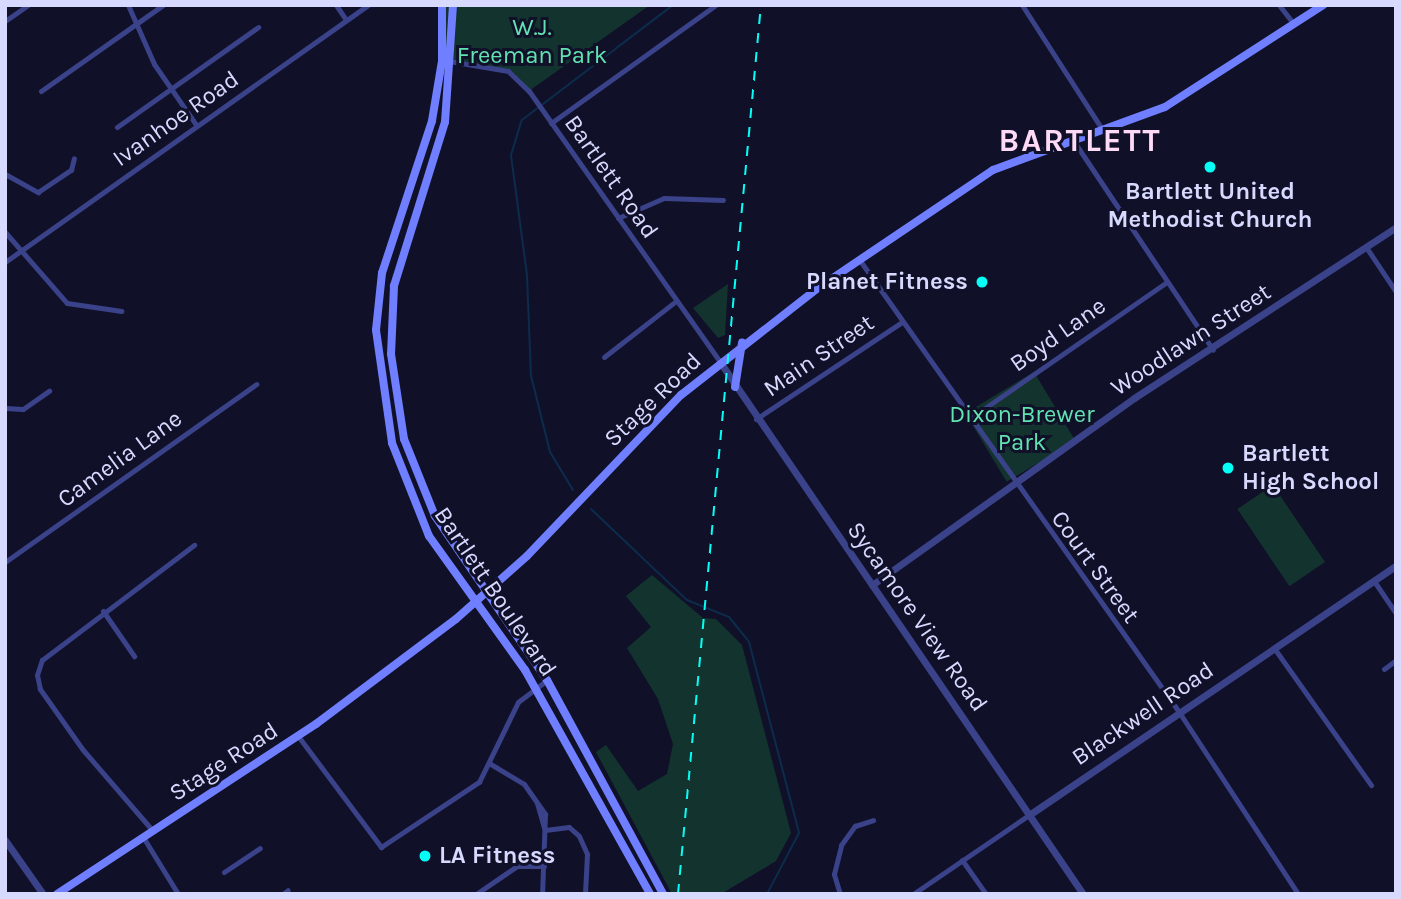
<!DOCTYPE html>
<style>
body{margin:0}
#map{position:relative;width:1401px;height:899px;overflow:hidden;background:#111029;font-family:Karla,sans-serif}
div>[style]{position:absolute}
.green>*{inset:0;background:#13332e;transform-origin:0 0}
.stream>*{height:2px;margin:-1px;padding:0 1px;transform-origin:1px;border-radius:1px;background:#0c2c4c}
.minor>*{height:5px;margin:-2.5px;padding:0 2.5px;transform-origin:2.5px;border-radius:2.5px;background:#3a4289}
.tertiary>*{height:7px;margin:-3.5px;padding:0 3.5px;transform-origin:3.5px;border-radius:3.5px;background:#3a4289}
.secondary>*{height:8px;margin:-4px;padding:0 4px;transform-origin:4px;border-radius:4px;background:#6f7fff}
.rail>*{height:2px;margin-top:-1px;transform-origin:0;background:repeating-linear-gradient(90deg,#04fff6 0 10px,transparent 0 19px)}
.dots>*{width:19px;height:19px;translate:-50% -50%;box-sizing:border-box;border:4px solid #111029;border-radius:50%}
span{translate:-50% -50%;white-space:nowrap;text-align:center;line-height:1.15;-webkit-text-stroke:6px #111029;paint-order:stroke}
.park-label{font-size:24px;color:#61e2b0}
.street-label{font-size:24px;color:#d8d9ff}
.poi-label{font-size:24px;color:#d8d9ff;font-weight:700}
.right{translate:-100% -50%;text-align:right}
.left{translate:0 -50%;text-align:left}
.district-label{font-size:32px;color:#ffdaf7;font-weight:700;letter-spacing:2px}
.frame{position:absolute;inset:0;border:7px solid #d8d9ff;pointer-events:none}
</style>
<div id="map">
<div class="green">
<i style="clip-path:polygon(442px 5px,650px 5px,529px 91px,508px 71px,442px 61px)"></i>
<i style="clip-path:polygon(728px 284px,725px 335px,718px 338px,693px 308px)"></i>
<i style="left:1034px;top:372px;width:80px;height:80px;rotate:59deg"></i>
<i style="left:1273px;top:485px;width:93px;height:43px;rotate:56deg"></i>
<i style="clip-path:polygon(652px 575px,703px 618px,716px 619px,742px 645px,791px 833px,776px 861px,721px 894px,672px 894px,596px 752px,606px 745px,638px 791px,667px 774px,673px 744px,658px 699px,627px 648px,651px 627px,626px 596px)"></i>
</div>
<div class="stream">
<i style="left:573px;top:490px;width:44px;rotate:-121.2deg"></i>
<i style="left:550px;top:452px;width:78px;rotate:-104deg"></i>
<i style="left:531px;top:376px;width:101px;rotate:-92.3deg"></i>
<i style="left:527px;top:275px;width:121px;rotate:-97.6deg"></i>
<i style="left:511px;top:155px;width:37px;rotate:-73deg"></i>
<i style="left:522px;top:120px;width:190px;rotate:-37.3deg"></i>
<i style="left:591px;top:509px;width:132px;rotate:43.5deg"></i>
<i style="left:687px;top:600px;width:45px;rotate:22deg"></i>
<i style="left:729px;top:617px;width:32px;rotate:51deg"></i>
<i style="left:749px;top:642px;width:197px;rotate:75.3deg"></i>
<i style="left:799px;top:833px;width:69px;rotate:117.7deg"></i>
</div>
<div class="minor">
<i style="left:128px;top:5px;width:64px;rotate:66.2deg"></i>
<i style="left:154px;top:64px;width:75px;rotate:55.3deg"></i>
<i style="left:336px;top:5px;width:18px;rotate:56deg"></i>
<i style="left:1022px;top:5px;width:148px;rotate:57.2deg"></i>
<i style="left:1279px;top:5px;width:24px;rotate:52deg"></i>
<i style="left:5px;top:21px;width:28px;rotate:-35deg"></i>
<i style="left:449px;top:61px;width:60px;rotate:9.6deg"></i>
<i style="left:508px;top:71px;width:29px;rotate:44deg"></i>
<i style="left:529px;top:91px;width:332px;rotate:54.8deg"></i>
<i style="left:41px;top:91px;width:149px;rotate:-35.2deg"></i>
<i style="left:551px;top:123px;width:203px;rotate:-35.6deg"></i>
<i style="left:117px;top:127px;width:173px;rotate:-35.3deg"></i>
<i style="left:1073px;top:140px;width:252px;rotate:56.3deg"></i>
<i style="left:5px;top:174px;width:38px;rotate:29deg"></i>
<i style="left:38px;top:192px;width:40px;rotate:-34deg"></i>
<i style="left:71px;top:170px;width:12px;rotate:-76deg"></i>
<i style="left:618px;top:218px;width:50px;rotate:-23.5deg"></i>
<i style="left:664px;top:198px;width:59px;rotate:1.9deg"></i>
<i style="left:5px;top:232px;width:94px;rotate:48.9deg"></i>
<i style="left:67px;top:303px;width:55px;rotate:8.4deg"></i>
<i style="left:1366px;top:247px;width:54px;rotate:56.3deg"></i>
<i style="left:5px;top:262px;width:445px;rotate:-35.3deg"></i>
<i style="left:861px;top:262px;width:551px;rotate:54.75deg"></i>
<i style="left:1179px;top:712px;width:217px;rotate:56.8deg"></i>
<i style="left:604px;top:357px;width:91px;rotate:-37.9deg"></i>
<i style="left:5px;top:408px;width:18px;rotate:3deg"></i>
<i style="left:23px;top:409px;width:32px;rotate:-35deg"></i>
<i style="left:756px;top:419px;width:175px;rotate:-33.6deg"></i>
<i style="left:969px;top:419px;width:241px;rotate:-34.7deg"></i>
<i style="left:5px;top:562px;width:308px;rotate:-35.3deg"></i>
<i style="left:1374px;top:581px;width:40px;rotate:56deg"></i>
<i style="left:103px;top:611px;width:55px;rotate:55.4deg"></i>
<i style="left:1274px;top:648px;width:168px;rotate:54.7deg"></i>
<i style="left:1384px;top:669px;width:15px;rotate:-37deg"></i>
<i style="left:298px;top:736px;width:139px;rotate:53.2deg"></i>
<i style="left:381px;top:847px;width:118px;rotate:-33.6deg"></i>
<i style="left:479px;top:782px;width:89px;rotate:-64deg"></i>
<i style="left:518px;top:702px;width:36px;rotate:-37deg"></i>
<i style="left:489px;top:763px;width:41px;rotate:31deg"></i>
<i style="left:524px;top:784px;width:37px;rotate:55deg"></i>
<i style="left:545px;top:814px;width:80px;rotate:92.1deg"></i>
<i style="left:537px;top:803px;width:26px;rotate:74deg"></i>
<i style="left:545px;top:830px;width:24px;rotate:-7deg"></i>
<i style="left:569px;top:827px;width:13px;rotate:42deg"></i>
<i style="left:579px;top:836px;width:20px;rotate:66deg"></i>
<i style="left:587px;top:854px;width:40px;rotate:92.9deg"></i>
<i style="left:153px;top:831px;width:107px;rotate:-130.8deg"></i>
<i style="left:83px;top:750px;width:75px;rotate:-125.2deg"></i>
<i style="left:40px;top:689px;width:14px;rotate:-102deg"></i>
<i style="left:37px;top:675px;width:16px;rotate:-72deg"></i>
<i style="left:42px;top:660px;width:191px;rotate:-37.1deg"></i>
<i style="left:143px;top:837px;width:67px;rotate:58.4deg"></i>
<i style="left:962px;top:860px;width:42px;rotate:54.8deg"></i>
<i style="left:224px;top:872px;width:43px;rotate:-33.7deg"></i>
<i style="left:283px;top:894px;width:6px;rotate:-39deg"></i>
<i style="left:476px;top:894px;width:50px;rotate:-34.3deg"></i>
<i style="left:517px;top:866px;width:27px"></i>
<i style="left:840px;top:894px;width:21px;rotate:-107deg"></i>
<i style="left:834px;top:874px;width:30px;rotate:-76deg"></i>
<i style="left:841px;top:845px;width:24px;rotate:-54deg"></i>
<i style="left:855px;top:826px;width:19px;rotate:-18deg"></i>
<i style="left:913px;top:894px;width:140px;rotate:-34.3deg"></i>
</div>
<div class="tertiary">
<i style="left:720px;top:362px;width:644px;rotate:55.69deg"></i>
<i style="left:872px;top:585px;width:322px;rotate:-35.5deg"></i>
<i style="left:1134px;top:398px;width:313px;rotate:-33.1deg"></i>
<i style="left:1029px;top:815px;width:443px;rotate:-34.2deg"></i>
<i style="left:5px;top:840px;width:66px;rotate:54.9deg"></i>
</div>
<div class="secondary">
<i style="left:442px;top:5px;width:56px;rotate:90deg"></i>
<i style="left:442px;top:61px;width:61px;rotate:99.5deg"></i>
<i style="left:432px;top:121px;width:160px;rotate:108.2deg"></i>
<i style="left:382px;top:273px;width:57px;rotate:96deg"></i>
<i style="left:376px;top:330px;width:114px;rotate:81.9deg"></i>
<i style="left:392px;top:443px;width:100px;rotate:68.3deg"></i>
<i style="left:429px;top:536px;width:165px;rotate:54.4deg"></i>
<i style="left:525px;top:670px;width:257px;rotate:60.8deg"></i>
<i style="left:453px;top:5px;width:117px;rotate:93.9deg"></i>
<i style="left:445px;top:122px;width:172px;rotate:107.3deg"></i>
<i style="left:394px;top:286px;width:68px;rotate:92.5deg"></i>
<i style="left:391px;top:354px;width:86px;rotate:81.3deg"></i>
<i style="left:404px;top:439px;width:83px;rotate:68.1deg"></i>
<i style="left:435px;top:516px;width:199px;rotate:55.7deg"></i>
<i style="left:547px;top:680px;width:243px;rotate:61.5deg"></i>
<i style="left:735px;top:387px;width:45px;rotate:-81deg"></i>
<i style="left:57px;top:894px;width:310px;rotate:-33.3deg"></i>
<i style="left:316px;top:724px;width:175px;rotate:-36.9deg"></i>
<i style="left:456px;top:619px;width:95px;rotate:-41.6deg"></i>
<i style="left:527px;top:556px;width:223px;rotate:-46.3deg"></i>
<i style="left:681px;top:395px;width:174px;rotate:-38deg"></i>
<i style="left:818px;top:288px;width:211px;rotate:-34deg"></i>
<i style="left:993px;top:170px;width:183px;rotate:-20.1deg"></i>
<i style="left:1165px;top:107px;width:188px;rotate:-32.8deg"></i>
</div>
<div class="rail">
<i style="left:678px;top:894px;width:893px;rotate:-84.67deg"></i>
</div>
<div class="dots">
<i style="left:1210px;top:167px;background:#04fff6"></i>
<i style="left:982px;top:282px;background:#04fff6"></i>
<i style="left:1228px;top:468px;background:#04fff6"></i>
<i style="left:425px;top:856px;background:#04fff6"></i>
</div>
<div class="park-label">
<span style="left:532px;top:42px">W.J.<br>Freeman Park</span>
<span style="left:1022px;top:429px">Dixon-Brewer<br>Park</span>
</div>
<div class="street-label">
<span style="left:176px;top:119px;rotate:-35deg">Ivanhoe Road</span>
<span style="left:611px;top:177px;rotate:55deg">Bartlett Road</span>
<span style="left:1058px;top:335px;rotate:-35deg">Boyd Lane</span>
<span style="left:1191px;top:340px;rotate:-33deg">Woodlawn Street</span>
<span style="left:819px;top:356px;rotate:-34deg">Main Street</span>
<span style="left:653px;top:400px;rotate:-44deg">Stage Road</span>
<span style="left:120px;top:459px;rotate:-36deg">Camelia Lane</span>
<span style="left:1095px;top:567px;rotate:54deg">Court Street</span>
<span style="left:495px;top:592px;rotate:56deg">Bartlett Boulevard</span>
<span style="left:917px;top:617px;rotate:55deg">Sycamore View Road</span>
<span style="left:1143px;top:714px;rotate:-34deg">Blackwell Road</span>
<span style="left:224px;top:762px;rotate:-33deg">Stage Road</span>
</div>
<div class="poi-label">
<span style="left:1210px;top:206px">Bartlett United<br>Methodist Church</span>
<span class="right" style="left:968px;top:282px">Planet Fitness</span>
<span class="left" style="left:1242px;top:468px">Bartlett<br>High School</span>
<span class="left" style="left:439px;top:856px">LA Fitness</span>
</div>
<div class="district-label">
<span style="left:1080px;top:141px">BARTLETT</span>
</div>
<div class="frame"></div>
</div>
